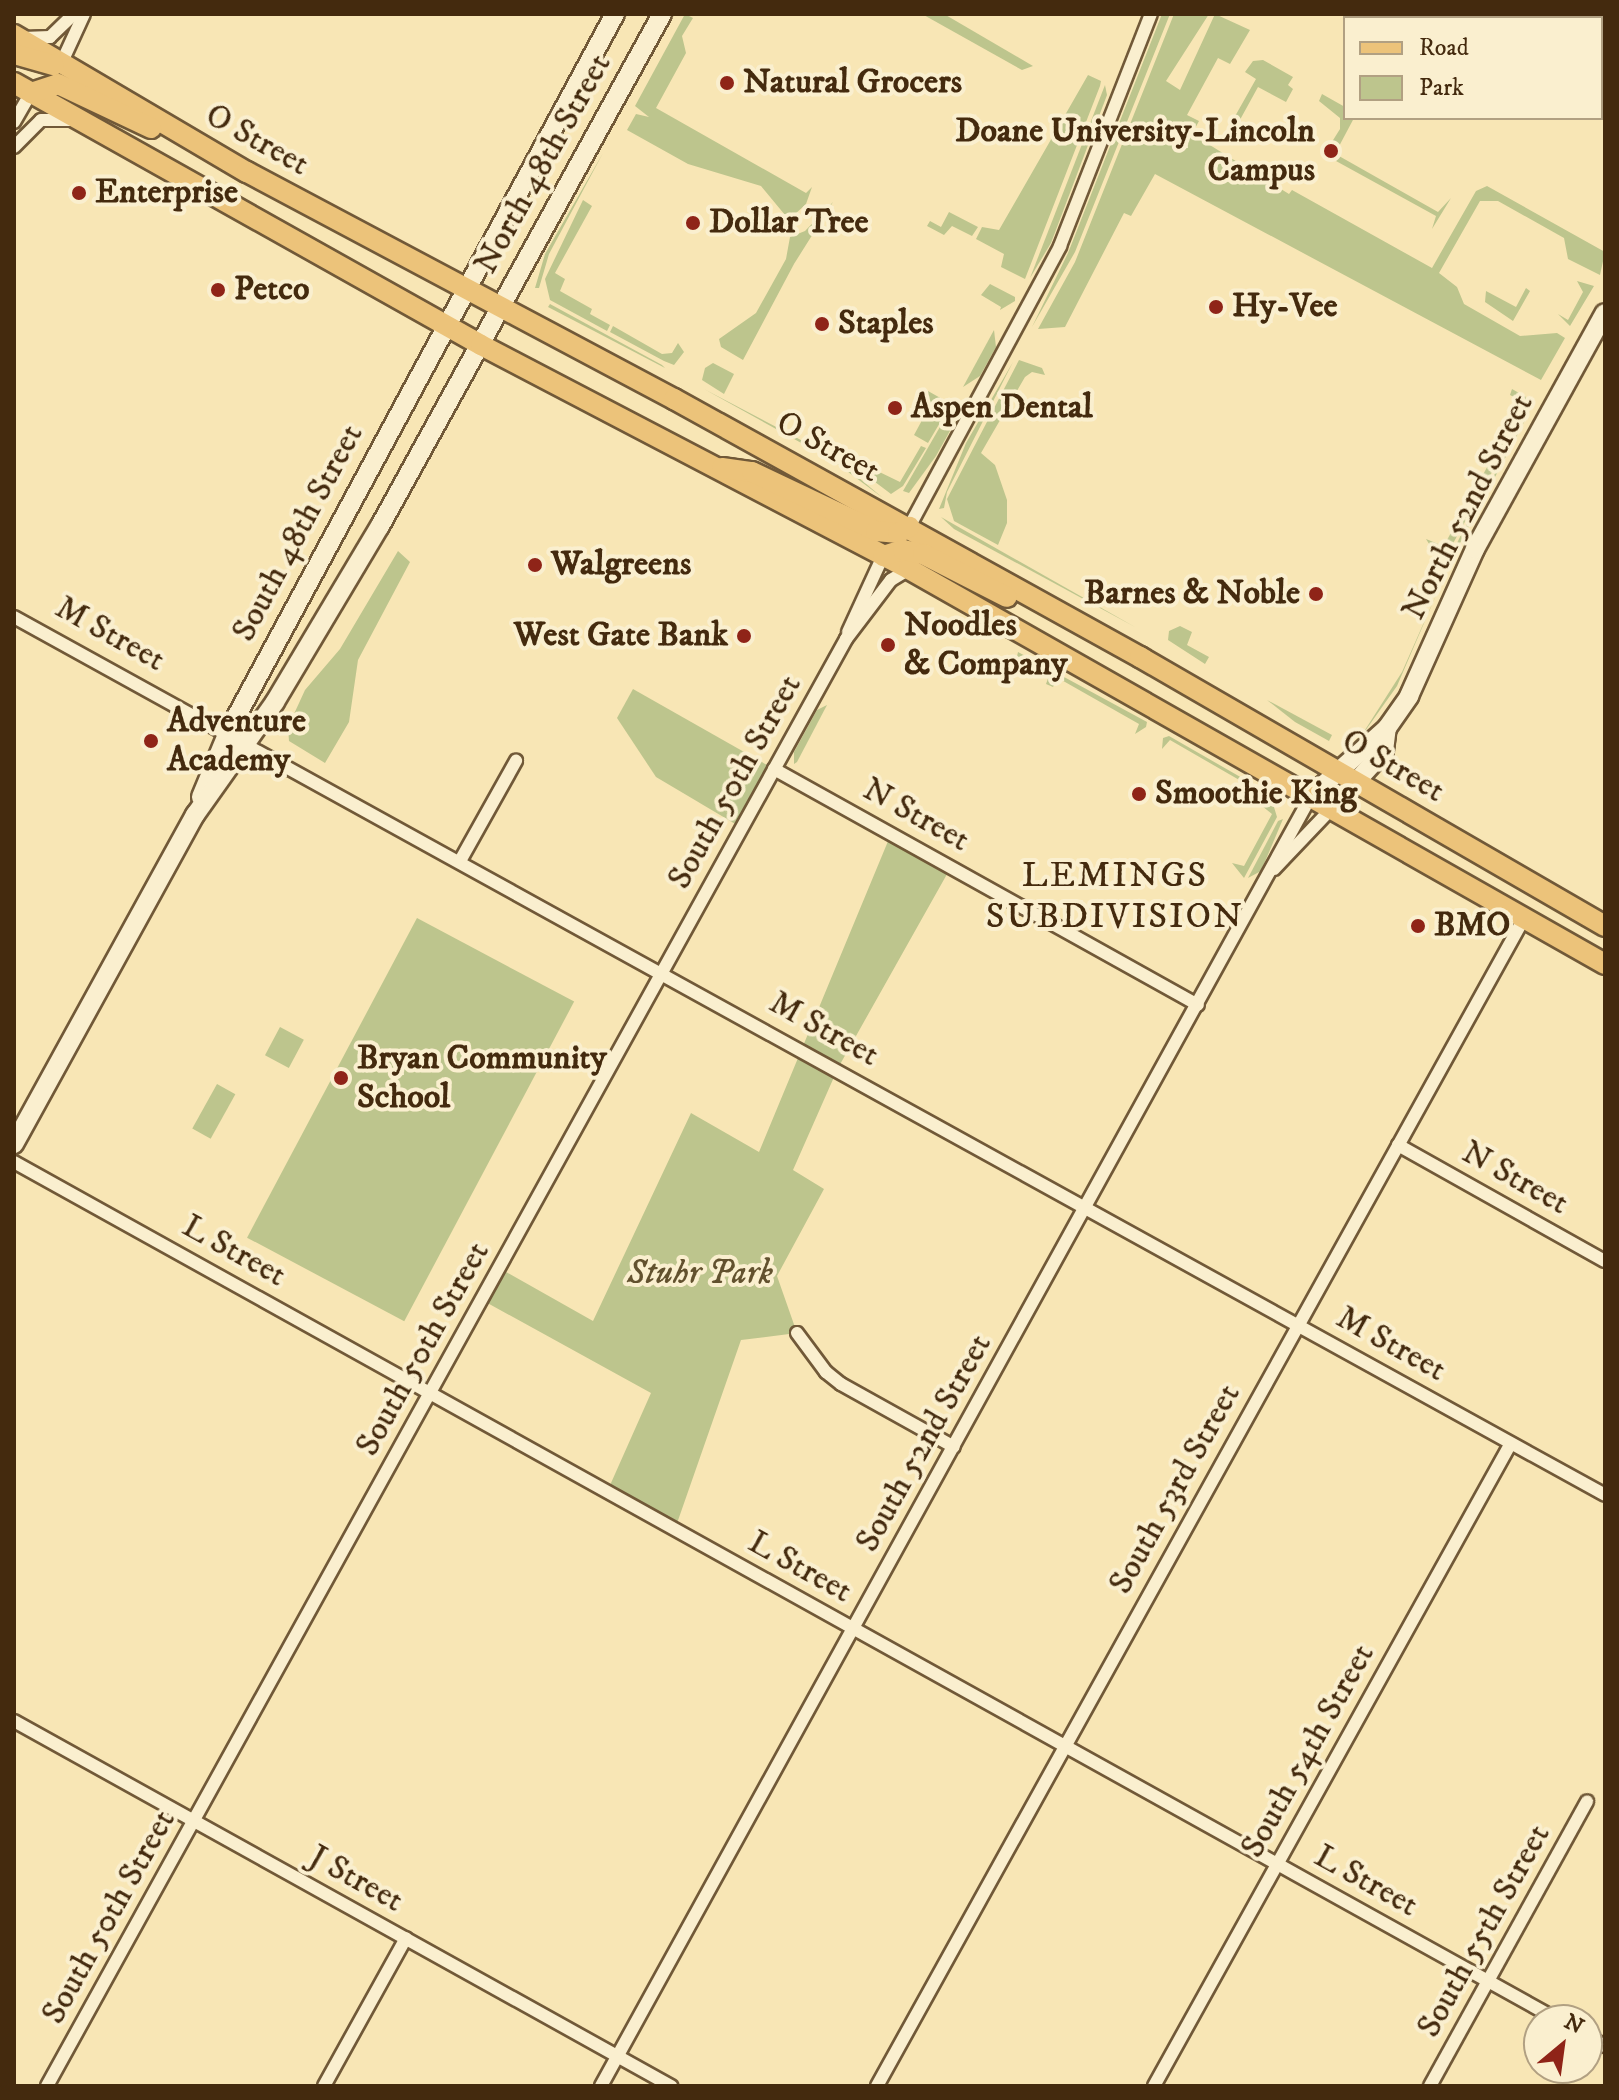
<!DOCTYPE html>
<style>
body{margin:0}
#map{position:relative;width:1619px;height:2100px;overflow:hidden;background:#f8e6b5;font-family:"IM FELL DW Pica",serif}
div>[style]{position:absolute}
.green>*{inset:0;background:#bdc58d;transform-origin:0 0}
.roads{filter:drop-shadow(2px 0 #715938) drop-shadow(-2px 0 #715938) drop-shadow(0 2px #715938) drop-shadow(0 -2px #715938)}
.street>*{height:12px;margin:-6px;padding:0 6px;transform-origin:6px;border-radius:6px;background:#faefcf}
.secondary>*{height:18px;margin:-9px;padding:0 9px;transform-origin:9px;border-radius:9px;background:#faefcf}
.primary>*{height:20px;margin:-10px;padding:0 10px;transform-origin:10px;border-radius:10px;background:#ecc37a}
.dots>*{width:22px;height:22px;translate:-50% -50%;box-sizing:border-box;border:4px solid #faefcf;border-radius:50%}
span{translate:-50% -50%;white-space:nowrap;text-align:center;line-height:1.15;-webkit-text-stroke:8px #faefcf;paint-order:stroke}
.poi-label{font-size:34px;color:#442a0e;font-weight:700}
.left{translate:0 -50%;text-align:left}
.right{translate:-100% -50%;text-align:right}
.street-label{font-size:34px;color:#442a0e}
.park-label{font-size:34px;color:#62512e;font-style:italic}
.neighbourhood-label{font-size:36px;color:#442a0e;letter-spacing:2px}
.frame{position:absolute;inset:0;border:16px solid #442a0e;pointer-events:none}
.legend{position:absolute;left:1343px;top:16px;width:260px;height:104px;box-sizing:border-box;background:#faefcf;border:2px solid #b1a082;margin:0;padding:10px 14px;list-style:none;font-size:24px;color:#442a0e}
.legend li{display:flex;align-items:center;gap:16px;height:40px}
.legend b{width:40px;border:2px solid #b1a082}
.north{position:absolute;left:1523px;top:2004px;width:80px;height:80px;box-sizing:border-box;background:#faefcf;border:2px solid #b1a082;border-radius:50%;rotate:29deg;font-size:22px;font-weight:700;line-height:32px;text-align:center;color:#442a0e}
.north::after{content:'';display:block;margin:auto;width:28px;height:36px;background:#8f2418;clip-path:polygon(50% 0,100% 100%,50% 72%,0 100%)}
</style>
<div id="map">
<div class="green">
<i style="clip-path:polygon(685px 14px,693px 18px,682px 36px,686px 53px,656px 108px,806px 193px,812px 187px,806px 204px,793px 216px,785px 215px,761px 186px,688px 164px,627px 130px,636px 114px,649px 117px,635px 106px)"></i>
<i style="clip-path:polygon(922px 14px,944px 14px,1033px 66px,1022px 70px)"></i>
<i style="clip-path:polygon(1162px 14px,1170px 14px,1075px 252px,1032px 327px,1068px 253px)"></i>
<i style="clip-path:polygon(1174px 14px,1209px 14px,1166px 81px,1180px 90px,1215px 14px,1250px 30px,1230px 64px,1218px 58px,1187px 115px,1199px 121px,1192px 134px,1289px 194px,1292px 190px,1432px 268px,1476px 191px,1487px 186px,1605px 252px,1600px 275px,1568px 259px,1564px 238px,1498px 201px,1480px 201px,1439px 273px,1457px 287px,1464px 304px,1520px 336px,1557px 333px,1565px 338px,1541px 380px,1155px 174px,1131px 216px,1124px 213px,1065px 327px,1038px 329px,1075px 262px)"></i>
<i style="clip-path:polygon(1263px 60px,1293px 77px,1288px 85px,1293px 89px,1286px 102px,1258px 87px,1230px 138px,1225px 134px,1256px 79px,1245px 72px,1253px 61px)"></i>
<i style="clip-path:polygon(1088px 75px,1101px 81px,1100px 86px,1025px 279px,1001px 267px,1004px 254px,976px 239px,982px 227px,999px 230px)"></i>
<i style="clip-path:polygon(1105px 85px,1107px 95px,1051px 243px,1030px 278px)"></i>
<i style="clip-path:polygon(1322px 94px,1345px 107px,1345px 118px,1354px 118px,1337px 150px,1330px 145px,1340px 129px,1340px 118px,1319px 101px)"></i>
<i style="clip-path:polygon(603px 153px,549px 254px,539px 288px,535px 288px,545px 254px)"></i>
<i style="clip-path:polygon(1339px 156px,1438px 212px,1451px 198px,1432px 229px,1436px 216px,1336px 161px)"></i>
<i style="clip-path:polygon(583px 200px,592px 206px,555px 273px,565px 279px,560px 291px,592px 309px,590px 314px,610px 325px,607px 331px,550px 300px,545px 279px)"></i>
<i style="clip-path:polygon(833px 202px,794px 264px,743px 360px,721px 347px,719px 339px,756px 313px,786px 259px,790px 237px,805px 231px)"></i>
<i style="clip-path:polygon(949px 212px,978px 227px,972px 236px,952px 226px,944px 235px,927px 226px,930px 221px,941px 227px)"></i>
<i style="clip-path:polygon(1577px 281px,1594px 286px,1570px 326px,1558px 314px,1568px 320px,1583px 292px)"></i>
<i style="clip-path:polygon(990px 284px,1015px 297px,1015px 301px,1000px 310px,1001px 307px,981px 295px)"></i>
<i style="clip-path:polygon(1526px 288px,1530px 291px,1513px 321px,1485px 302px,1486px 291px,1516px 307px)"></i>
<i style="clip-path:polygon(550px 304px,662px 365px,665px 368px,548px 307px)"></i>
<i style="clip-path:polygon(613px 326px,662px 354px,672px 353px,678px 343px,684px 352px,674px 365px,664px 361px,610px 332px)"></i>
<i style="clip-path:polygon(994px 330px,996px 347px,980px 376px,963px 387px)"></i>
<i style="clip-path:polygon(1019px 360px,1042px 368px,1045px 375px,1032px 372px,1025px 377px,981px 453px,995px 465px,1007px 500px,1007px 523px,998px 545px,954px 521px,947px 499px)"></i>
<i style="clip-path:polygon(1013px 362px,947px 492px,944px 508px,939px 509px,966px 443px)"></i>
<i style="clip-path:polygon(713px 363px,734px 374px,724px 394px,702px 380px,705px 368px)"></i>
<i style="clip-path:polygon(704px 389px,835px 458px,883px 498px,832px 460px)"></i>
<i style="clip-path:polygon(1512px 389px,1526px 397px,1527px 408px,1450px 549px,1431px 547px,1426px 539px,1441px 545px,1447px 540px,1518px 411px,1520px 400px,1510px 395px)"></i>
<i style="clip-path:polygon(928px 391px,951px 404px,928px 443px,914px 435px,927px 411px,939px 417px,942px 411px,922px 401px)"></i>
<i style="clip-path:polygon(952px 406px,956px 420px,936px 456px,909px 493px,903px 491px)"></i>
<i style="clip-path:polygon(1531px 409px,1459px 545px,1452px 553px,1465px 527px)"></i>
<i style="clip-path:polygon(921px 446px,926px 448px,903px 486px,891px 494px,830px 448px,900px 482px)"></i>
<i style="clip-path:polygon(941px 517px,1135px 627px,954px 529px)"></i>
<i style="clip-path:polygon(398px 551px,410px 562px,358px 660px,349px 722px,325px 763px,289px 741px,288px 727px,305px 690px,340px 649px)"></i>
<i style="clip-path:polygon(1440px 586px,1397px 686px,1358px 741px,1402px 672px)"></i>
<i style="clip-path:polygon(1180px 626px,1192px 632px,1187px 645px,1209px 657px,1205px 664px,1168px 640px,1169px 631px)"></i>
<i style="clip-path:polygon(1018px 652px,1147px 722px,1146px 727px,1135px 734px,1139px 724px,1058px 678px,1053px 687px,1046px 684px,1050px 673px,1022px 658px,1015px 665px)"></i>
<i style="clip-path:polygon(633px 689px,774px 769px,742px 828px,656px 777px,617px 718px)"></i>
<i style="clip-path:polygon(1267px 700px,1332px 735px,1329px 741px,1295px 722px)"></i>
<i style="clip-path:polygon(827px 705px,797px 762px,794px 764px,794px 752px,817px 710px)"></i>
<i style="clip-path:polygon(1169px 736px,1270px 794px,1277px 817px,1244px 878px,1232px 863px,1244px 866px,1272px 814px,1262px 806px,1267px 796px,1170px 740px,1162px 749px,1163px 738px)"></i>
<i style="clip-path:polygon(1283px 819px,1261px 871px,1248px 878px,1278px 821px)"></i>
<i style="clip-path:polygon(891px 834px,951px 867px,838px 1068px,793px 1170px,824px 1189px,777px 1276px,797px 1333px,741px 1340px,675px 1529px,607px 1492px,651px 1393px,482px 1300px,499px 1268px,593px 1321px,691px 1113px,759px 1152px)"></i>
<i style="left:417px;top:918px;width:178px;height:362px;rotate:28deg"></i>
<i style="left:280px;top:1027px;width:27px;height:32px;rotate:28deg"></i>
<i style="left:217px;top:1084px;width:21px;height:51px;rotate:29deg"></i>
</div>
<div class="roads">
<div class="street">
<i style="left:23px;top:38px;width:27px;rotate:-2deg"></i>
<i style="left:50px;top:37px;width:33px;rotate:-44deg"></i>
<i style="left:61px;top:64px;width:55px;rotate:-65.3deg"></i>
<i style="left:14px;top:122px;width:34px;rotate:-60deg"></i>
<i style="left:14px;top:147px;width:38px;rotate:-45deg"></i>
<i style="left:41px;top:120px;width:31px"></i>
<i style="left:909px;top:527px;width:319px;rotate:-61.7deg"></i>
<i style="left:1060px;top:246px;width:249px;rotate:-68.6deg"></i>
<i style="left:14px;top:617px;width:1817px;rotate:28.89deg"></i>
<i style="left:848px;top:632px;width:84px;rotate:-65.3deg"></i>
<i style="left:774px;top:769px;width:485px;rotate:29.1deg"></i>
<i style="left:460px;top:861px;width:115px;rotate:-60.8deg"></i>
<i style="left:1274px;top:869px;width:84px;rotate:-46.4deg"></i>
<i style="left:1398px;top:1145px;width:237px;rotate:29.3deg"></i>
<i style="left:14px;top:1162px;width:1766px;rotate:29.06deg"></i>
<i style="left:797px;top:1333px;width:49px;rotate:53.4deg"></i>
<i style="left:826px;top:1372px;width:19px;rotate:39deg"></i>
<i style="left:841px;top:1384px;width:129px;rotate:29.1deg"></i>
<i style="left:14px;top:1721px;width:752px;rotate:29.05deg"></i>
<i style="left:1587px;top:2036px;width:21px;rotate:29deg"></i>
<i style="left:47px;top:2086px;width:1653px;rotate:-61.09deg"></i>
<i style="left:846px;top:639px;width:74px;rotate:-52.7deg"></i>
<i style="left:891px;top:580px;width:21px;rotate:-31deg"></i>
<i style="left:324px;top:2086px;width:169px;rotate:-61deg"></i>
<i style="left:601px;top:2086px;width:1472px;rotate:-61.17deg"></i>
<i style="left:877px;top:2086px;width:1333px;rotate:-61.01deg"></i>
<i style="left:1154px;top:2086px;width:735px;rotate:-60.96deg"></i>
<i style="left:1430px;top:2086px;width:325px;rotate:-61.1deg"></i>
</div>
<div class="secondary">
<i style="left:1311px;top:796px;width:102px;rotate:-41.8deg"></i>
<i style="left:1387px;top:728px;width:39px;rotate:-55deg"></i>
<i style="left:1409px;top:696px;width:161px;rotate:-65.8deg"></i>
<i style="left:1475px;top:549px;width:269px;rotate:-61.2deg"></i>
<i style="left:201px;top:797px;width:70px;rotate:-67.4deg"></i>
<i style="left:228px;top:732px;width:816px;rotate:-61.68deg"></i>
<i style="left:1332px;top:808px;width:77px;rotate:-47.6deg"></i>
<i style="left:1384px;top:751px;width:23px;rotate:-83deg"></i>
<i style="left:14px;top:1144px;width:376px;rotate:-61.2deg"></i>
<i style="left:195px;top:815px;width:138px;rotate:-54.7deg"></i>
<i style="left:275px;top:702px;width:205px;rotate:-59.2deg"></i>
<i style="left:380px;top:526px;width:585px;rotate:-61.15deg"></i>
</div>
<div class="primary">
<i style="left:14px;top:35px;width:270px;rotate:30.5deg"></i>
<i style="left:247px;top:172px;width:484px;rotate:28deg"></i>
<i style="left:674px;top:399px;width:533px;rotate:28.97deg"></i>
<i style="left:1140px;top:657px;width:537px;rotate:30.05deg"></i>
<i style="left:14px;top:54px;width:41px;rotate:15.8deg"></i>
<i style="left:14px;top:83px;width:535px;rotate:29.29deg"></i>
<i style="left:481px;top:345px;width:483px;rotate:27.6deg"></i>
<i style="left:909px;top:569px;width:800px;rotate:29.58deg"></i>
<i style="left:31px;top:93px;width:28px;rotate:-18deg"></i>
<i style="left:58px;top:84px;width:103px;rotate:25.3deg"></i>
<i style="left:722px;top:468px;width:30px;rotate:8deg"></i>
<i style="left:752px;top:472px;width:137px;rotate:25.4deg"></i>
<i style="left:876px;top:531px;width:22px;rotate:5deg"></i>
<i style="left:898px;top:533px;width:13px;rotate:-29deg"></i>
<i style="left:883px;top:556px;width:21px;rotate:-17deg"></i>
<i style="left:903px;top:550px;width:20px;rotate:11deg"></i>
<i style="left:923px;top:554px;width:94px;rotate:27.1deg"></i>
</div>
</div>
<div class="dots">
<i style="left:727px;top:83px;background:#8f2418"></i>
<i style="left:1331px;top:151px;background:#8f2418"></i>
<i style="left:79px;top:193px;background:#8f2418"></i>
<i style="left:693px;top:223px;background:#8f2418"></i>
<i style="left:218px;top:290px;background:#8f2418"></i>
<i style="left:1216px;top:307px;background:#8f2418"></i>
<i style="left:822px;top:324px;background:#8f2418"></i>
<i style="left:895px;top:408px;background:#8f2418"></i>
<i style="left:535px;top:565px;background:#8f2418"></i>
<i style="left:1316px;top:594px;background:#8f2418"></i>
<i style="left:744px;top:636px;background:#8f2418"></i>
<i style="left:888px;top:645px;background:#8f2418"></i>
<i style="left:151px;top:741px;background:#8f2418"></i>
<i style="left:1139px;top:794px;background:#8f2418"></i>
<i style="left:1418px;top:926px;background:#8f2418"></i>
<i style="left:341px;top:1078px;background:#8f2418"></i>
</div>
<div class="poi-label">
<span class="left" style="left:743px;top:83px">Natural Grocers</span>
<span class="right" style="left:1315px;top:151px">Doane University-Lincoln<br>Campus</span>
<span class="left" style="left:95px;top:193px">Enterprise</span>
<span class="left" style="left:709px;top:223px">Dollar Tree</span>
<span class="left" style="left:234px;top:290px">Petco</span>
<span class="left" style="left:1232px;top:307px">Hy-Vee</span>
<span class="left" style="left:838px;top:324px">Staples</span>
<span class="left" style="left:911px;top:408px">Aspen Dental</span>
<span class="left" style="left:551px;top:565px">Walgreens</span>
<span class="right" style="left:1300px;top:594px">Barnes &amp; Noble</span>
<span class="left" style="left:904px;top:645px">Noodles<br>&amp; Company</span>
<span class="right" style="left:728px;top:636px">West Gate Bank</span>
<span class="left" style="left:167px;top:741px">Adventure<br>Academy</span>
<span class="left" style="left:1155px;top:794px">Smoothie King</span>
<span class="left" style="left:1434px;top:926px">BMO</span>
<span class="left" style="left:357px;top:1078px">Bryan Community<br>School</span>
</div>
<div class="street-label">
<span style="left:257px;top:140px;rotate:29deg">O Street</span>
<span style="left:543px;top:164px;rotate:-61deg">North 48th Street</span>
<span style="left:828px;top:447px;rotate:29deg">O Street</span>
<span style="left:1468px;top:507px;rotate:-63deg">North 52nd Street</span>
<span style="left:298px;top:533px;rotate:-62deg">South 48th Street</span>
<span style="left:110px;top:634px;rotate:29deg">M Street</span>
<span style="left:1393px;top:766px;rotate:30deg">O Street</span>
<span style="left:735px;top:782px;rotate:-61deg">South 50th Street</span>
<span style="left:916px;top:815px;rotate:29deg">N Street</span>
<span style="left:824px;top:1029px;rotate:29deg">M Street</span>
<span style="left:1515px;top:1178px;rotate:29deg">N Street</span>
<span style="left:234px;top:1251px;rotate:29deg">L Street</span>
<span style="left:1391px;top:1344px;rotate:29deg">M Street</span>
<span style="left:423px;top:1349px;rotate:-61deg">South 50th Street</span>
<span style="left:924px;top:1443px;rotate:-61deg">South 52nd Street</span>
<span style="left:1175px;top:1489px;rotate:-61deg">South 53rd Street</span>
<span style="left:800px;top:1567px;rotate:29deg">L Street</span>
<span style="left:1308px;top:1751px;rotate:-61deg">South 54th Street</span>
<span style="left:356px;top:1879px;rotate:29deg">J Street</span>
<span style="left:1366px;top:1881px;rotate:29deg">L Street</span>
<span style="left:109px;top:1917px;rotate:-61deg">South 50th Street</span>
<span style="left:1484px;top:1931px;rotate:-61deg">South 55th Street</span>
</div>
<div class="park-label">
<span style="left:700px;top:1274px">Stuhr Park</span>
</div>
<div class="neighbourhood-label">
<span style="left:1115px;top:896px">LEMINGS<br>SUBDIVISION</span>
</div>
<div class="frame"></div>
<ul class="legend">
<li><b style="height:10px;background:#ecc37a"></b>Road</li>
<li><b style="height:22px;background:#bdc58d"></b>Park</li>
</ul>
<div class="north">N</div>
</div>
